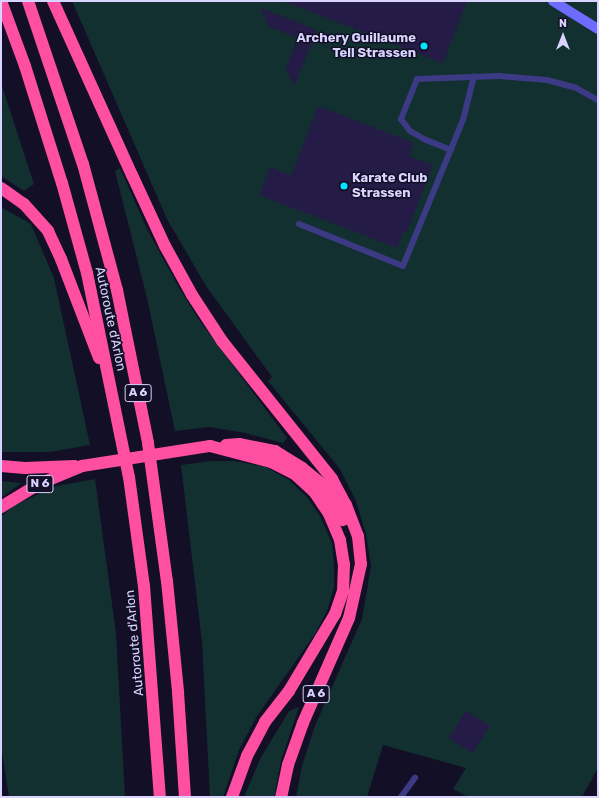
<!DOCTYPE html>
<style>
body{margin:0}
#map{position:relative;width:599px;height:798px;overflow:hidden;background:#130f26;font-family:Rubik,sans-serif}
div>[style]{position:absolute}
.green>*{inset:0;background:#12302f}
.building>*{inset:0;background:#241b47;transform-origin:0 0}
.lane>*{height:6px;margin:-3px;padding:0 3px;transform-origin:3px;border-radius:3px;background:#3d3a85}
.secondary>*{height:10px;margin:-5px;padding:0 5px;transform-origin:5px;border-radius:5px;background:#6f6bff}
.highway>*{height:12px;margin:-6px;padding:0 6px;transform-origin:6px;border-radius:6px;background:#ff4fa3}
.highway-bridge>*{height:12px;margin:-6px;padding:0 6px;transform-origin:6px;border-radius:6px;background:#ff4fa3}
.dots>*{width:11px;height:11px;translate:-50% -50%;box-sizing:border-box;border:2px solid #130f26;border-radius:50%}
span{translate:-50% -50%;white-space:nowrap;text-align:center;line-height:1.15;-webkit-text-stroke:3px #130f26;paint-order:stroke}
.shield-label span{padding:1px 3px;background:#130f26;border:1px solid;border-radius:3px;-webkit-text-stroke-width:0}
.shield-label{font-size:12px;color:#d9d4ff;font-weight:700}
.poi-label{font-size:13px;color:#d9d4ff;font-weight:700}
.right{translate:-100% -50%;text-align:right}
.left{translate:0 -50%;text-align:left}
.street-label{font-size:13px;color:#d9d4ff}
.frame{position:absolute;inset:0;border:2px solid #d9d4ff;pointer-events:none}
.north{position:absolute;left:543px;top:16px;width:40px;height:40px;-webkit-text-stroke:3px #130f26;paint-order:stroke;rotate:0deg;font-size:11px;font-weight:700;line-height:16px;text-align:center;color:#d9d4ff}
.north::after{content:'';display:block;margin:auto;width:14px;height:18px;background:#d9d4ff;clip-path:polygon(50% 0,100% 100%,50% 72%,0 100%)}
</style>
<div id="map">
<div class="green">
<i style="clip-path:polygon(72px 1px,598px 1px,598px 768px,582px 797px,468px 797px,453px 789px,466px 768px,383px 745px,367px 797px,296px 797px,302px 766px,314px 728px,362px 619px,371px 566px,366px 534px,356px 501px,340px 469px,268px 381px,272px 377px,206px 286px,167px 219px)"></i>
<i style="clip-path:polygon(1px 83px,34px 184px,24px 191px,1px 176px)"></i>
<i style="clip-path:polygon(120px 168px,147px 229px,178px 286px,199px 320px,287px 438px,283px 443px,245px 433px,210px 427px,175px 431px,147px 298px,115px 171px)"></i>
<i style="clip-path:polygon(1px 207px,31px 224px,54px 278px,90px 445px,50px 452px,1px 452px)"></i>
<i style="clip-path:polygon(210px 461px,235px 461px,266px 467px,289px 480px,307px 497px,320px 516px,332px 543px,334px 564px,334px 587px,328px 609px,315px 634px,257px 716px,239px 750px,223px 797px,210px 797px,202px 642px,181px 465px)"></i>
<i style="clip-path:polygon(95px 479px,116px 633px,125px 797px,9px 797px,1px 746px,1px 517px,13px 506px,56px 486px)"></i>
<i style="clip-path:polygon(1px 481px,21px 483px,1px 498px)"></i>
<i style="clip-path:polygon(299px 707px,281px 761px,274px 797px,244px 797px,260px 759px,289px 711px)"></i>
</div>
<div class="building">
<i style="clip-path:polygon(283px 1px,467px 1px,443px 63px)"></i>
<i style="clip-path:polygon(261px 8px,317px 30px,294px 86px,286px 68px,298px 38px,268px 26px)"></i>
<i style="clip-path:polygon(318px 106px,414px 143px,409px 156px,433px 165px,407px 232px,404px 231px,397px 248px,259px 195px,270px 167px,291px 176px)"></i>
<i style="left:466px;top:711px;width:28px;height:32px;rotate:32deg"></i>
</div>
<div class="lane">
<i style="left:451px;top:150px;width:29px;rotate:-158deg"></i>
<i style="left:424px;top:139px;width:16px;rotate:-150deg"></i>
<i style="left:410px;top:131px;width:15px;rotate:-127deg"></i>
<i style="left:401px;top:119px;width:43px;rotate:-68.2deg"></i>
<i style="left:417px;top:79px;width:82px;rotate:-2.1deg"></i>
<i style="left:499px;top:76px;width:48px;rotate:4.8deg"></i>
<i style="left:547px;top:80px;width:30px;rotate:15deg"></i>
<i style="left:576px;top:88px;width:25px;rotate:29deg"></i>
<i style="left:299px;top:224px;width:112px;rotate:22deg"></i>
<i style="left:403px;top:266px;width:158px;rotate:-67.7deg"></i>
<i style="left:463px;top:120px;width:45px;rotate:-76deg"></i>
<i style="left:401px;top:797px;width:24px;rotate:-54deg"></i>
</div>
<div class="secondary">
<i style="left:553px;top:1px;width:53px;rotate:31.9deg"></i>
</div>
<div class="highway">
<i style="left:1px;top:1px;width:69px;rotate:69.7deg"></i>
<i style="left:25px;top:66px;width:123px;rotate:72.5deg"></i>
<i style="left:62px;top:183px;width:93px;rotate:74.5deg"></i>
<i style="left:87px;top:273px;width:208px;rotate:78.4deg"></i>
<i style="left:129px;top:477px;width:110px;rotate:82.2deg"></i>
<i style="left:144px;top:586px;width:212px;rotate:85.7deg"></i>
<i style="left:28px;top:1px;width:172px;rotate:71.4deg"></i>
<i style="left:83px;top:164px;width:131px;rotate:74.9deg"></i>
<i style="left:117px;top:290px;width:156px;rotate:78.5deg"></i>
<i style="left:148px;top:443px;width:139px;rotate:82.2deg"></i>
<i style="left:167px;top:581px;width:112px;rotate:84.3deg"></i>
<i style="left:178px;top:692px;width:105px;rotate:86.2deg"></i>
<i style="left:53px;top:1px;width:191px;rotate:65.6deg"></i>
<i style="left:132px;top:175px;width:78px;rotate:65.1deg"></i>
<i style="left:165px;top:246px;width:56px;rotate:61.1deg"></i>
<i style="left:192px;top:295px;width:55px;rotate:56.9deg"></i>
<i style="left:222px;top:341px;width:176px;rotate:51.4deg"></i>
<i style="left:332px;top:479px;width:30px;rotate:62deg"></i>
<i style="left:346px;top:505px;width:33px;rotate:69deg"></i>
<i style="left:358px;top:536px;width:28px;rotate:84deg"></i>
<i style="left:361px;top:564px;width:55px;rotate:102.5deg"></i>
<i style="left:349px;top:618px;width:115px;rotate:113.7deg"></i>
<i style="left:303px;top:723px;width:45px;rotate:109.7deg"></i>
<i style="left:288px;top:765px;width:33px;rotate:102deg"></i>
<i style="left:1px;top:188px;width:28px;rotate:35deg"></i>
<i style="left:24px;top:204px;width:36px;rotate:48deg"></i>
<i style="left:48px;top:231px;width:31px;rotate:65deg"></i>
<i style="left:61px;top:259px;width:106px;rotate:69deg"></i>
<i style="left:226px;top:445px;width:13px;rotate:-4deg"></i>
<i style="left:239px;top:444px;width:37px;rotate:11deg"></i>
<i style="left:275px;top:451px;width:32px;rotate:32deg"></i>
<i style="left:302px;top:468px;width:28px;rotate:39deg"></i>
<i style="left:324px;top:486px;width:39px;rotate:61deg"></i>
<i style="left:210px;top:446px;width:63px;rotate:14.7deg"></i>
<i style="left:271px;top:462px;width:28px;rotate:27deg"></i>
<i style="left:296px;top:475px;width:26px;rotate:43deg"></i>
<i style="left:315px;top:493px;width:25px;rotate:56deg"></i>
<i style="left:329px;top:514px;width:28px;rotate:67deg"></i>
<i style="left:340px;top:540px;width:24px;rotate:81deg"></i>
<i style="left:344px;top:564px;width:27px;rotate:92deg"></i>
<i style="left:343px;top:591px;width:24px;rotate:109deg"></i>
<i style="left:335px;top:614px;width:90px;rotate:120.9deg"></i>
<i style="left:289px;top:691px;width:39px;rotate:128deg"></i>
<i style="left:265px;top:722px;width:38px;rotate:118deg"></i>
<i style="left:247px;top:756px;width:44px;rotate:110.1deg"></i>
<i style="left:1px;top:466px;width:24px;rotate:5deg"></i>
<i style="left:25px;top:468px;width:50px;rotate:-2.3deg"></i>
<i style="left:1px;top:507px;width:44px;rotate:-31.2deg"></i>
<i style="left:39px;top:484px;width:47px;rotate:-22.7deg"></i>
</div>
<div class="highway-bridge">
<i style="left:82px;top:466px;width:130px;rotate:-8.9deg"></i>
</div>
<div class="dots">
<i style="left:424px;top:46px;background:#00e5ff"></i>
<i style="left:344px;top:186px;background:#00e5ff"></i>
</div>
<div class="shield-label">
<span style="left:138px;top:393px">A 6</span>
<span style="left:40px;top:484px">N 6</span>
<span style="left:316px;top:694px">A 6</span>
</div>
<div class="poi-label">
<span class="right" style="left:416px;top:46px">Archery Guillaume<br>Tell Strassen</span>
<span class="left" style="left:352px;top:186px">Karate Club<br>Strassen</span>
</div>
<div class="street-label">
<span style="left:110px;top:319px;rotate:78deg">Autoroute d'Arlon</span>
<span style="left:135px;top:643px;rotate:-95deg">Autoroute d'Arlon</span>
</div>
<div class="frame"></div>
<div class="north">N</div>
</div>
